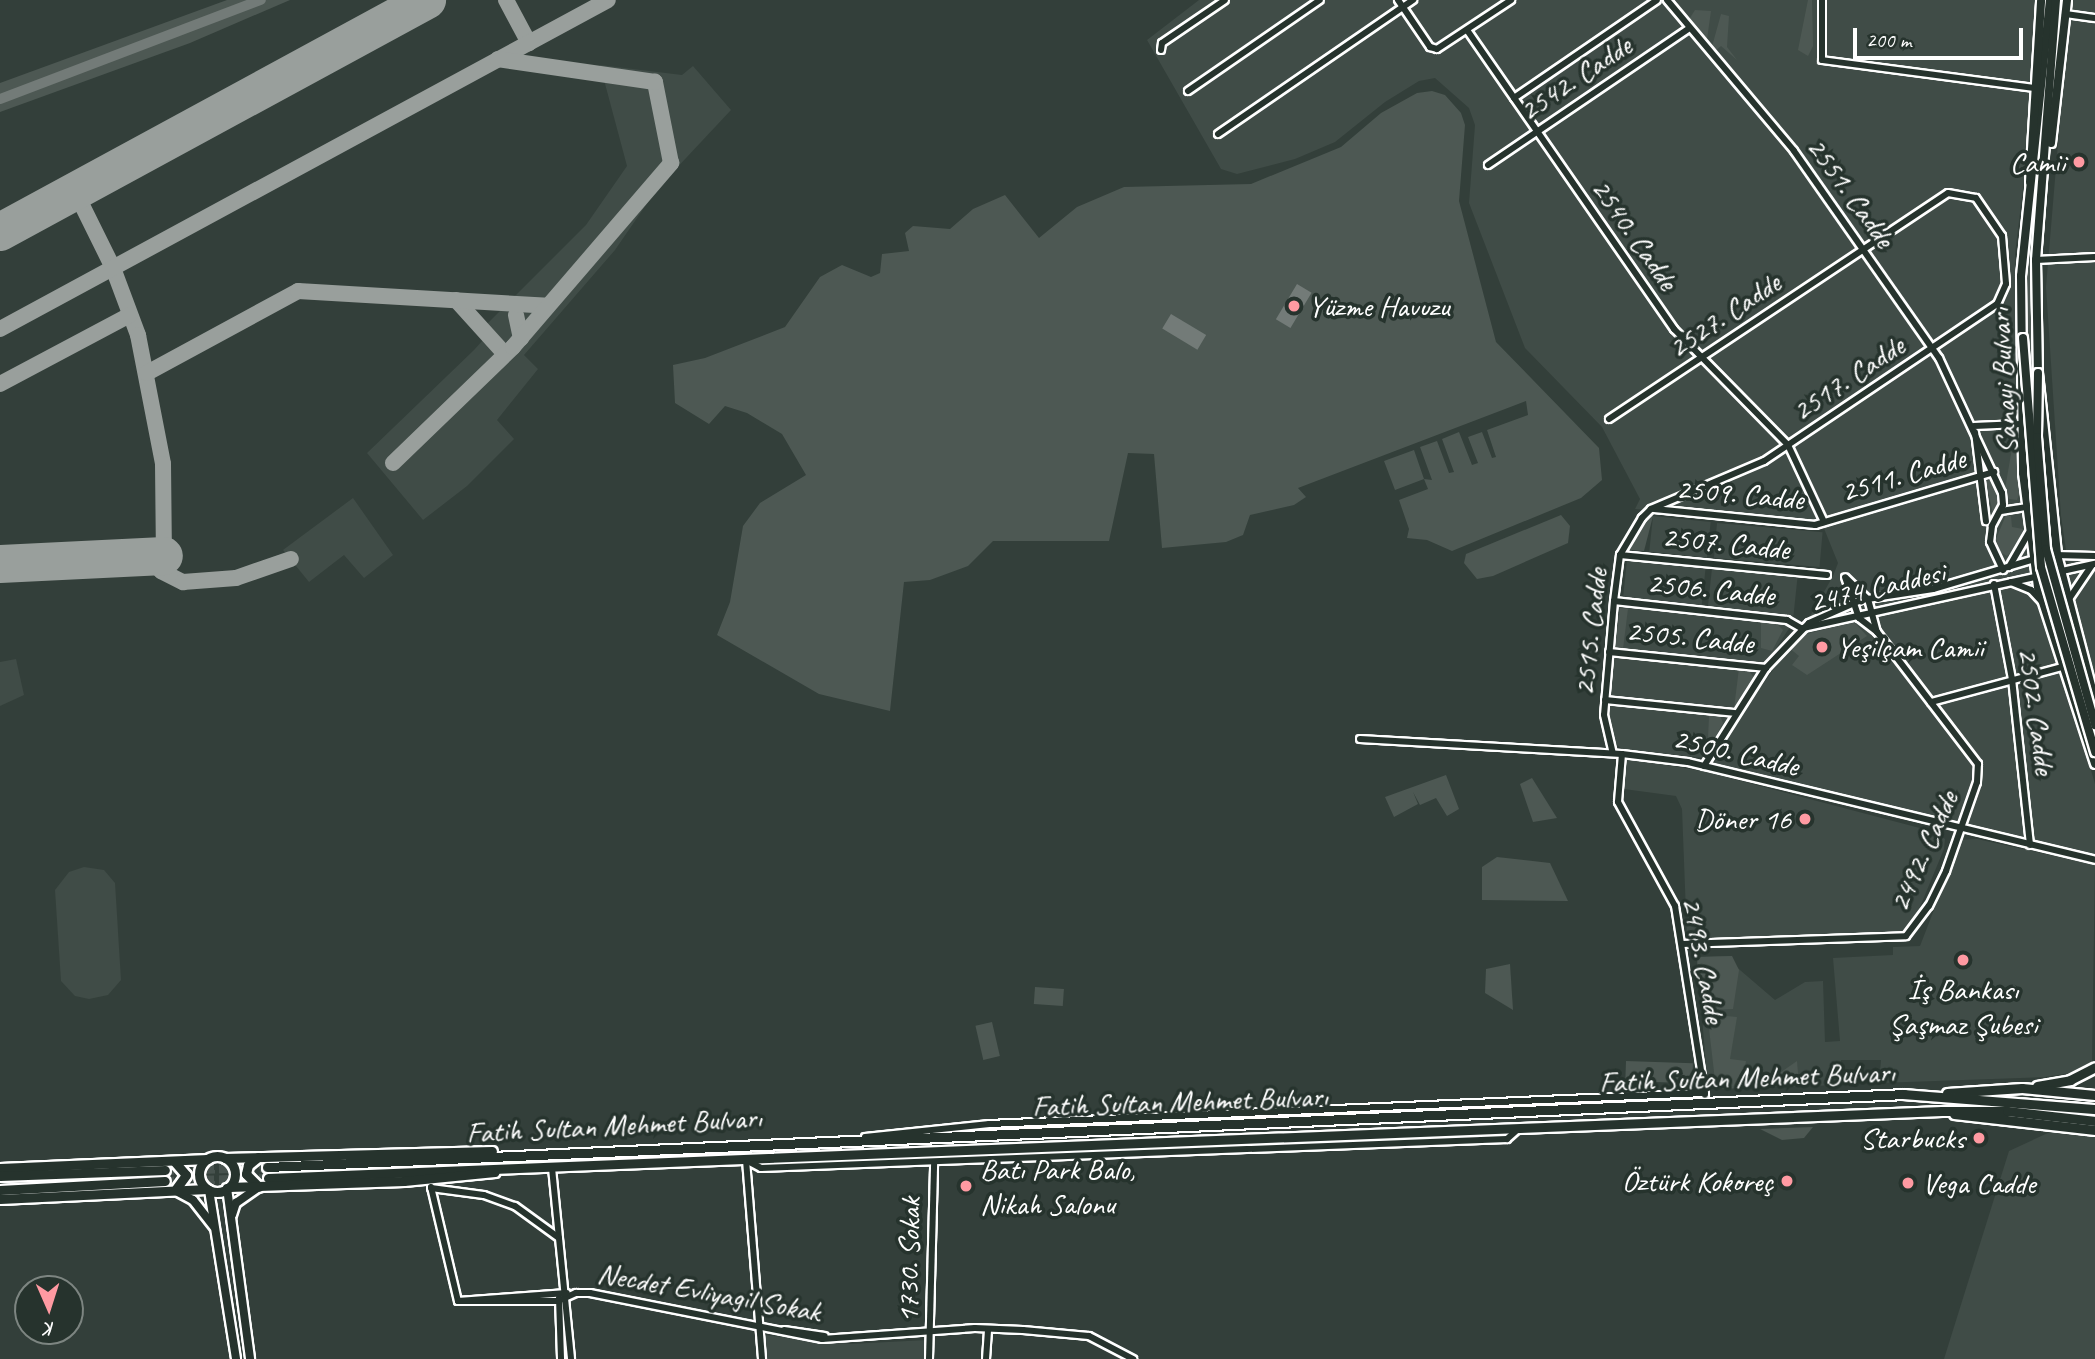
<!DOCTYPE html>
<meta charset="utf-8">
<style>
body{margin:0}
#map{position:relative;width:2095px;height:1359px;overflow:hidden;background:#333f3a;font-family:Caveat,sans-serif}
div>[style]{position:absolute}
.built>*{inset:0;background:#404c47;transform-origin:0 0}
.green>*{inset:0;background:#4d5853;transform-origin:0 0}
.water>*{inset:0;background:#737b78;transform-origin:0 0}
.river>*{height:10px;margin:-5px;padding:0 5px;transform-origin:5px;border-radius:5px;background:#737b78}
.taxiway>*{height:16px;margin:-8px;padding:0 8px;transform-origin:8px;border-radius:8px;background:#999f9c}
.runway>*{height:38px;margin:-19px;padding:0 19px;transform-origin:19px;border-radius:19px;background:#999f9c}
.trunk-tunnel>*{height:9px;margin-top:-4.5px;transform-origin:0;background:repeating-linear-gradient(90deg,#47524e 0 9px,transparent 0 13.5px)}
.roads{filter:drop-shadow(2px 0 #fff) drop-shadow(-2px 0 #fff) drop-shadow(0 2px #fff) drop-shadow(0 -2px #fff)}
.tertiary>*{height:6px;margin:-3px;padding:0 3px;transform-origin:3px;border-radius:3px;background:#26332d}
.primary>*{height:8px;margin:-4px;padding:0 4px;transform-origin:4px;border-radius:4px;background:#26332d}
.trunk>*{height:9px;margin:-4.5px;padding:0 4.5px;transform-origin:4.5px;border-radius:4.5px;background:#26332d}
.trunk>.ring{margin:-4.5px;padding:0;box-sizing:content-box;background:none;border:9px solid #26332d;border-radius:50%}
.bridges{filter:drop-shadow(2px 0 #fff) drop-shadow(-2px 0 #fff) drop-shadow(0 2px #fff) drop-shadow(0 -2px #fff)}
.primary-bridge>*{height:8px;margin:-4px;padding:0 4px;transform-origin:4px;border-radius:4px;background:#26332d}
.dots>*{width:19px;height:19px;translate:-50% -50%;box-sizing:border-box;border:4px solid #26332d;border-radius:50%}
span{translate:-50% -50%;white-space:nowrap;text-align:center;line-height:1.15;-webkit-text-stroke:7px #26332d;paint-order:stroke}
.street-label{font-size:30px;color:#fff}
.poi-label{font-size:30px;color:#fff}
.right{translate:-100% -50%;text-align:right}
.left{translate:0 -50%;text-align:left}
.north{position:absolute;left:14px;top:1275px;width:70px;height:70px;box-sizing:border-box;background:#26332d;border:2px solid #7d8581;border-radius:50%;rotate:177deg;font-size:19px;font-weight:700;line-height:28px;text-align:center;color:#fff}
.north::after{content:'';display:block;margin:auto;width:24px;height:32px;background:#ff9aa2;clip-path:polygon(50% 0,100% 100%,50% 72%,0 100%)}
.scale{position:absolute;left:1853px;top:28px;width:170px;height:32px;box-sizing:border-box;border:4px solid #fff;border-top:0;padding-left:9px;font-size:21px;line-height:24px;white-space:nowrap;color:#fff;-webkit-text-stroke:5px #26332d;paint-order:stroke}
</style>
<div id="map">
<div class="built">
<i style="clip-path:polygon(1199px 0,2046px 0,2015px 254px,2023px 443px,2041px 599px,2095px 784px,2095px 858px,1714px 763px,1736px 721px,1804px 627px,1833px 576px,1838px 563px,1823px 526px,1635px 509px,1640px 499px,1602px 427px,1525px 348px,1469px 203px,1475px 125px,1469px 108px,1435px 78px,1419px 81px,1385px 102px,1335px 142px,1295px 159px,1237px 174px,1221px 169px,1147px 40px)"></i>
<i style="clip-path:polygon(2070px 0,2095px 0,2095px 680px,2076px 618px,2061px 516px,2046px 287px)"></i>
<i style="clip-path:polygon(600px 65px,682px 75px,693px 66px,731px 110px,657px 189px,615px 250px,524px 355px,538px 369px,497px 420px,514px 439px,467px 486px,423px 520px,367px 453px,474px 350px,493px 329px,486px 325px,586px 225px,627px 166px)"></i>
<i style="clip-path:polygon(353px 498px,393px 555px,364px 578px,344px 555px,309px 582px,283px 550px)"></i>
<i style="left:1653px;top:516px;width:58px;height:36px;rotate:6deg"></i>
<i style="left:1717px;top:523px;width:106px;height:35px;rotate:5deg"></i>
<i style="left:1627px;top:560px;width:79px;height:38px;rotate:6deg"></i>
<i style="left:1712px;top:568px;width:86px;height:39px;rotate:6deg"></i>
<i style="clip-path:polygon(1617px 604px,1786px 622px,1790px 627px,1704px 758px,1622px 749px,1614px 742px,1607px 707px)"></i>
<i style="clip-path:polygon(16px 659px,24px 695px,0 706px,0 662px)"></i>
<i style="clip-path:polygon(1626px 758px,1707px 772px,1935px 832px,1945px 839px,1944px 849px,1915px 919px,1902px 932px,1687px 940px,1682px 809px,1676px 796px,1624px 789px)"></i>
<i style="clip-path:polygon(1977px 839px,2095px 865px,2092px 1062px,2070px 1073px,2045px 1077px,1879px 1083px,1881px 1060px,1841px 1060px,1842px 1085px,1708px 1089px,1697px 957px,1732px 956px,1733px 964px,1775px 1000px,1805px 982px,1823px 981px,1825px 1042px,1840px 1041px,1833px 958px,1893px 955px,1893px 947px,1920px 946px,1961px 840px)"></i>
<i style="clip-path:polygon(84px 867px,104px 870px,115px 883px,121px 980px,108px 995px,89px 999px,75px 996px,61px 981px,55px 890px,69px 872px)"></i>
<i style="clip-path:polygon(2050px 1132px,2095px 1137px,2095px 1359px,1944px 1359px,2009px 1151px)"></i>
<i style="clip-path:polygon(764px 1335px,850px 1344px,927px 1340px,926px 1359px,766px 1359px)"></i>
</div>
<div class="green">
<i style="clip-path:polygon(227px 0,290px 0,190px 43px,0 112px,0 83px)"></i>
<i style="clip-path:polygon(1808px 0,1812px 0,1813px 46px,1808px 56px,1798px 50px)"></i>
<i style="clip-path:polygon(2060px 0,2031px 267px,2039px 506px,2036px 537px,2025px 279px,2053px 16px)"></i>
<i style="clip-path:polygon(1695px 10px,1711px 11px,1707px 39px,1688px 21px)"></i>
<i style="clip-path:polygon(1721px 14px,1729px 16px,1727px 47px,1737px 60px,1721px 46px,1715px 51px,1728px 69px,1711px 50px)"></i>
<i style="clip-path:polygon(1432px 91px,1445px 95px,1461px 113px,1465px 125px,1459px 201px,1496px 342px,1599px 448px,1602px 480px,1581px 498px,1452px 551px,1427px 540px,1407px 538px,1409px 529px,1399px 500px,1428px 489px,1424px 479px,1395px 490px,1384px 461px,1414px 450px,1424px 479px,1432px 480px,1420px 447px,1437px 441px,1449px 473px,1454px 472px,1442px 439px,1459px 432px,1472px 465px,1478px 463px,1468px 437px,1482px 432px,1492px 458px,1496px 457px,1487px 430px,1528px 415px,1526px 401px,1298px 488px,1306px 497px,1294px 505px,1250px 515px,1243px 535px,1226px 542px,1162px 548px,1154px 454px,1128px 453px,1109px 541px,993px 541px,968px 566px,930px 580px,904px 582px,890px 711px,819px 694px,717px 635px,730px 602px,743px 526px,760px 503px,806px 475px,782px 434px,747px 413px,725px 406px,709px 424px,675px 403px,673px 365px,705px 358px,785px 327px,820px 277px,842px 265px,871px 277px,880px 273px,882px 254px,909px 251px,905px 233px,913px 226px,950px 229px,973px 209px,1005px 195px,1039px 238px,1077px 207px,1124px 187px,1251px 184px,1341px 147px,1381px 113px,1417px 93px)"></i>
<i style="clip-path:polygon(2015px 431px,2019px 494px,2017px 500px,2009px 499px,2005px 489px)"></i>
<i style="clip-path:polygon(1994px 479px,1999px 499px,1993px 514px,1986px 481px)"></i>
<i style="clip-path:polygon(1561px 515px,1570px 526px,1568px 543px,1493px 576px,1477px 579px,1464px 563px,1466px 554px)"></i>
<i style="clip-path:polygon(1647px 515px,1653px 516px,1644px 551px,1630px 550px)"></i>
<i style="clip-path:polygon(2006px 515px,2011px 516px,2012px 527px,2023px 529px,2016px 548px,2007px 556px,2000px 552px,1996px 539px)"></i>
<i style="left:1620px;top:608px;width:8px;height:40px;rotate:7deg"></i>
<i style="clip-path:polygon(1761px 621px,1776px 623px,1783px 630px,1772px 651px,1761px 648px)"></i>
<i style="clip-path:polygon(1854px 622px,1867px 636px,1807px 675px,1792px 665px,1799px 656px,1788px 647px,1803px 635px)"></i>
<i style="clip-path:polygon(1739px 668px,1748px 669px,1754px 678px,1734px 709px)"></i>
<i style="clip-path:polygon(1709px 716px,1720px 716px,1723px 723px,1708px 750px,1698px 752px,1708px 738px)"></i>
<i style="clip-path:polygon(1446px 775px,1459px 809px,1447px 816px,1436px 798px,1420px 805px,1413px 792px,1418px 804px,1394px 817px,1385px 797px)"></i>
<i style="clip-path:polygon(1532px 778px,1557px 818px,1533px 822px,1520px 784px)"></i>
<i style="clip-path:polygon(1497px 857px,1550px 863px,1568px 901px,1482px 900px,1482px 867px)"></i>
<i style="clip-path:polygon(1732px 956px,1739px 970px,1733px 1009px,1706px 1010px,1700px 1004px,1697px 957px)"></i>
<i style="clip-path:polygon(1510px 964px,1513px 1010px,1485px 993px,1486px 969px)"></i>
<i style="left:1035px;top:987px;width:29px;height:17px;rotate:4deg"></i>
<i style="clip-path:polygon(1715px 1015px,1737px 1017px,1730px 1059px,1746px 1061px,1741px 1088px,1716px 1089px,1708px 1020px)"></i>
<i style="left:992px;top:1022px;width:35px;height:17px;rotate:77deg"></i>
<i style="left:1626px;top:1061px;width:67px;height:20px;rotate:2deg"></i>
<i style="clip-path:polygon(1797px 1061px,1799px 1086px,1760px 1087px)"></i>
<i style="clip-path:polygon(1813px 1127px,1804px 1138px,1782px 1140px,1760px 1129px)"></i>
</div>
<div class="water">
<i style="left:1297px;top:284px;width:17px;height:41px;rotate:31deg"></i>
<i style="left:1171px;top:314px;width:41px;height:17px;rotate:31deg"></i>
</div>
<div class="river">
<i style="left:0;top:99px;width:279px;rotate:-20.8deg"></i>
</div>
<div class="taxiway">
<i style="left:506px;top:0;width:49px;rotate:61.9deg"></i>
<i style="left:75px;top:191px;width:86px;rotate:63.7deg"></i>
<i style="left:113px;top:268px;width:72px;rotate:69.5deg"></i>
<i style="left:138px;top:335px;width:131px;rotate:79deg"></i>
<i style="left:163px;top:464px;width:92px;rotate:89.4deg"></i>
<i style="left:456px;top:300px;width:73px;rotate:47.8deg"></i>
<i style="left:516px;top:315px;width:24px;rotate:78deg"></i>
<i style="left:0;top:329px;width:691px;rotate:-28.42deg"></i>
<i style="left:147px;top:373px;width:172px;rotate:-28.5deg"></i>
<i style="left:298px;top:291px;width:250px;rotate:3.4deg"></i>
<i style="left:0;top:384px;width:147px;rotate:-28deg"></i>
<i style="left:393px;top:463px;width:167px;rotate:-44deg"></i>
<i style="left:513px;top:347px;width:243px;rotate:-49.3deg"></i>
<i style="left:671px;top:163px;width:83px;rotate:-101.2deg"></i>
<i style="left:655px;top:82px;width:159px;rotate:-171.7deg"></i>
<i style="left:159px;top:556px;width:15px;rotate:82deg"></i>
<i style="left:161px;top:571px;width:25px;rotate:27deg"></i>
<i style="left:183px;top:582px;width:53px;rotate:-4.3deg"></i>
<i style="left:236px;top:578px;width:58px;rotate:-19.1deg"></i>
</div>
<div class="runway">
<i style="left:0;top:232px;width:486px;rotate:-28.5deg"></i>
<i style="left:0;top:564px;width:164px;rotate:-2.8deg"></i>
</div>
<div class="trunk-tunnel">
<i style="left:165px;top:1170px;width:102px;rotate:-1.7deg"></i>
<i style="left:165px;top:1181px;width:103px;rotate:-1.7deg"></i>
</div>
<div class="roads">
<div class="tertiary">
<i style="left:1398px;top:0;width:57px;rotate:55.8deg"></i>
<i style="left:1430px;top:47px;width:7px;rotate:16deg"></i>
<i style="left:1437px;top:49px;width:89px;rotate:-33.5deg"></i>
<i style="left:1667px;top:0;width:197px;rotate:49.9deg"></i>
<i style="left:1794px;top:151px;width:253px;rotate:55deg"></i>
<i style="left:1939px;top:358px;width:149px;rotate:65deg"></i>
<i style="left:2002px;top:493px;width:12px;rotate:85deg"></i>
<i style="left:2003px;top:505px;width:24px;rotate:118deg"></i>
<i style="left:1992px;top:526px;width:16px;rotate:97deg"></i>
<i style="left:1990px;top:542px;width:31px;rotate:65deg"></i>
<i style="left:1822px;top:0;width:60px;rotate:90deg"></i>
<i style="left:1822px;top:60px;width:215px;rotate:7.5deg"></i>
<i style="left:2065px;top:14px;width:30px;rotate:8deg"></i>
<i style="left:1467px;top:30px;width:364px;rotate:55.3deg"></i>
<i style="left:1674px;top:329px;width:163px;rotate:45.5deg"></i>
<i style="left:1788px;top:445px;width:85px;rotate:64.9deg"></i>
<i style="left:1161px;top:50px;width:7px;rotate:-82deg"></i>
<i style="left:1162px;top:43px;width:76px;rotate:-34.3deg"></i>
<i style="left:1188px;top:91px;width:160px;rotate:-34.6deg"></i>
<i style="left:1514px;top:98px;width:173px;rotate:-34.4deg"></i>
<i style="left:1218px;top:134px;width:237px;rotate:-34.5deg"></i>
<i style="left:1488px;top:165px;width:242px;rotate:-34.2deg"></i>
<i style="left:2036px;top:260px;width:59px;rotate:-2.9deg"></i>
<i style="left:1609px;top:419px;width:407px;rotate:-33.7deg"></i>
<i style="left:1948px;top:193px;width:28px;rotate:10deg"></i>
<i style="left:1976px;top:198px;width:46px;rotate:55.6deg"></i>
<i style="left:2002px;top:236px;width:48px;rotate:85.2deg"></i>
<i style="left:2006px;top:284px;width:22px;rotate:114deg"></i>
<i style="left:1997px;top:304px;width:281px;rotate:146deg"></i>
<i style="left:1764px;top:461px;width:123px;rotate:157deg"></i>
<i style="left:1651px;top:509px;width:13px;rotate:135deg"></i>
<i style="left:1642px;top:518px;width:43px;rotate:120.7deg"></i>
<i style="left:1620px;top:555px;width:46px;rotate:97.4deg"></i>
<i style="left:1614px;top:601px;width:114px;rotate:95deg"></i>
<i style="left:1604px;top:715px;width:39px;rotate:77deg"></i>
<i style="left:1974px;top:426px;width:46px;rotate:-2.5deg"></i>
<i style="left:1975px;top:432px;width:90px;rotate:83deg"></i>
<i style="left:1654px;top:509px;width:162px;rotate:5.7deg"></i>
<i style="left:1815px;top:525px;width:187px;rotate:-16.5deg"></i>
<i style="left:2001px;top:511px;width:25px;rotate:-9deg"></i>
<i style="left:1620px;top:555px;width:208px;rotate:5.5deg"></i>
<i style="left:2055px;top:555px;width:40px;rotate:1.4deg"></i>
<i style="left:2009px;top:567px;width:39px;rotate:-60deg"></i>
<i style="left:1846px;top:578px;width:30px;rotate:44deg"></i>
<i style="left:1868px;top:599px;width:34px;rotate:75deg"></i>
<i style="left:2011px;top:582px;width:22px;rotate:22deg"></i>
<i style="left:2031px;top:590px;width:16px;rotate:47deg"></i>
<i style="left:1994px;top:584px;width:97px;rotate:79.3deg"></i>
<i style="left:2012px;top:679px;width:167px;rotate:83.8deg"></i>
<i style="left:2069px;top:599px;width:41px;rotate:-55.9deg"></i>
<i style="left:1614px;top:601px;width:174px;rotate:6.3deg"></i>
<i style="left:1787px;top:620px;width:16px;rotate:30deg"></i>
<i style="left:1803px;top:628px;width:299px;rotate:-12.4deg"></i>
<i style="left:1609px;top:652px;width:158px;rotate:5.8deg"></i>
<i style="left:1605px;top:700px;width:132px;rotate:5.7deg"></i>
<i style="left:1931px;top:702px;width:136px;rotate:-15deg"></i>
<i style="left:1360px;top:739px;width:262px;rotate:3.3deg"></i>
<i style="left:1622px;top:754px;width:66px;rotate:6.9deg"></i>
<i style="left:1688px;top:762px;width:419px;rotate:13.5deg"></i>
<i style="left:1622px;top:754px;width:48px;rotate:94.8deg"></i>
<i style="left:1618px;top:802px;width:119px;rotate:61.3deg"></i>
<i style="left:1675px;top:906px;width:191px;rotate:81deg"></i>
<i style="left:1704px;top:766px;width:116px;rotate:-57.7deg"></i>
<i style="left:1766px;top:668px;width:62px;rotate:-46.3deg"></i>
<i style="left:1809px;top:623px;width:57px;rotate:-23.9deg"></i>
<i style="left:1861px;top:600px;width:73px;rotate:-8.7deg"></i>
<i style="left:1933px;top:589px;width:109px;rotate:-16.4deg"></i>
<i style="left:1682px;top:944px;width:224px;rotate:-2deg"></i>
<i style="left:1906px;top:936px;width:38px;rotate:-53deg"></i>
<i style="left:1929px;top:906px;width:39px;rotate:-64deg"></i>
<i style="left:1946px;top:871px;width:94px;rotate:-70.8deg"></i>
<i style="left:1977px;top:782px;width:18px;rotate:-87deg"></i>
<i style="left:1978px;top:764px;width:166px;rotate:-127.4deg"></i>
<i style="left:1877px;top:632px;width:23px;rotate:-142deg"></i>
<i style="left:1859px;top:618px;width:43px;rotate:-108.9deg"></i>
<i style="left:865px;top:1137px;width:125px;rotate:-6deg"></i>
<i style="left:989px;top:1124px;width:717px;rotate:-2.48deg"></i>
<i style="left:746px;top:1160px;width:17px;rotate:28deg"></i>
<i style="left:761px;top:1168px;width:721px;rotate:-2.23deg"></i>
<i style="left:1481px;top:1140px;width:26px;rotate:-2deg"></i>
<i style="left:1507px;top:1139px;width:15px;rotate:-42deg"></i>
<i style="left:746px;top:1160px;width:200px;rotate:85.4deg"></i>
<i style="left:552px;top:1168px;width:192px;rotate:84.3deg"></i>
<i style="left:431px;top:1187px;width:117px;rotate:76.7deg"></i>
<i style="left:431px;top:1188px;width:53px;rotate:7.5deg"></i>
<i style="left:484px;top:1195px;width:33px;rotate:20deg"></i>
<i style="left:515px;top:1206px;width:54px;rotate:36deg"></i>
<i style="left:559px;top:1298px;width:61px;rotate:88.1deg"></i>
<i style="left:458px;top:1301px;width:100px"></i>
<i style="left:558px;top:1301px;width:20px;rotate:-24deg"></i>
<i style="left:576px;top:1293px;width:14px"></i>
<i style="left:590px;top:1293px;width:237px;rotate:11.2deg"></i>
<i style="left:822px;top:1339px;width:153px;rotate:-4.1deg"></i>
<i style="left:975px;top:1328px;width:48px;rotate:2.4deg"></i>
<i style="left:1023px;top:1330px;width:66px;rotate:5.2deg"></i>
<i style="left:1089px;top:1336px;width:50px;rotate:27.6deg"></i>
<i style="left:458px;top:1301px;width:109px;rotate:-4.2deg"></i>
<i style="left:784px;top:1330px;width:41px;rotate:8.3deg"></i>
<i style="left:929px;top:1359px;width:197px;rotate:-88.5deg"></i>
<i style="left:986px;top:1359px;width:30px;rotate:-86deg"></i>
</div>
<div class="primary">
<i style="left:2050px;top:0;width:278px;rotate:96deg"></i>
<i style="left:2021px;top:276px;width:197px;rotate:89.4deg"></i>
<i style="left:2023px;top:473px;width:115px;rotate:82.5deg"></i>
<i style="left:2038px;top:587px;width:186px;rotate:72.1deg"></i>
<i style="left:2056px;top:0;width:261px;rotate:94.4deg"></i>
<i style="left:2036px;top:260px;width:113px;rotate:89deg"></i>
<i style="left:2038px;top:373px;width:183px;rotate:84deg"></i>
<i style="left:2057px;top:555px;width:151px;rotate:75.4deg"></i>
<i style="left:2051px;top:143px;width:144px;rotate:-83.6deg"></i>
<i style="left:2030px;top:182px;width:182px;rotate:-86.5deg"></i>
<i style="left:227px;top:1188px;width:173px;rotate:82.3deg"></i>
<i style="left:209px;top:1190px;width:171px;rotate:80.9deg"></i>
<i style="left:176px;top:1191px;width:19px;rotate:28deg"></i>
<i style="left:193px;top:1200px;width:34px;rotate:52deg"></i>
<i style="left:232px;top:1215px;width:13px;rotate:-72deg"></i>
<i style="left:236px;top:1203px;width:28px;rotate:-35deg"></i>
</div>
<div class="trunk">
<i style="left:2037px;top:1086px;width:34px;rotate:-10deg"></i>
<i style="left:2070px;top:1080px;width:28px;rotate:-27deg"></i>
<i style="left:1947px;top:1093px;width:75px;rotate:-3.8deg"></i>
<i style="left:2022px;top:1088px;width:73px;rotate:5.5deg"></i>
<i style="left:1954px;top:1114px;width:142px;rotate:6.5deg"></i>
<i class="ring" style="left:199px;top:1156px;width:27px;height:27px"></i>
<i style="left:258px;top:1157px;width:13px;rotate:141deg"></i>
<i style="left:248px;top:1165px;width:9px;rotate:103deg"></i>
<i style="left:246px;top:1174px;width:18px;rotate:45deg"></i>
<i style="left:225px;top:1158px;width:267px;rotate:-1.5deg"></i>
<i style="left:174px;top:1161px;width:18px;rotate:49deg"></i>
<i style="left:186px;top:1175px;width:17px;rotate:126deg"></i>
<i style="left:267px;top:1167px;width:1639px;rotate:-2.55deg"></i>
<i style="left:1904px;top:1094px;width:192px;rotate:4.5deg"></i>
<i style="left:0;top:1168px;width:208px;rotate:-2.5deg"></i>
<i style="left:0;top:1176px;width:165px;rotate:-2.1deg"></i>
<i style="left:268px;top:1178px;width:1675px;rotate:-2.29deg"></i>
<i style="left:1942px;top:1111px;width:65px"></i>
<i style="left:2007px;top:1111px;width:89px;rotate:6.5deg"></i>
<i style="left:229px;top:1187px;width:175px;rotate:-2deg"></i>
<i style="left:404px;top:1181px;width:91px;rotate:-5.6deg"></i>
<i style="left:0;top:1190px;width:165px;rotate:-3.1deg"></i>
<i style="left:0;top:1199px;width:207px;rotate:-2.8deg"></i>
</div>
</div>
<div class="bridges">
<div class="primary-bridge">
<i style="left:2023px;top:338px;width:230px;rotate:85.5deg"></i>
<i style="left:2041px;top:567px;width:193px;rotate:73.7deg"></i>
<i style="left:2038px;top:373px;width:64px;rotate:90.9deg"></i>
<i style="left:2037px;top:437px;width:112px;rotate:85.4deg"></i>
<i style="left:2046px;top:549px;width:183px;rotate:74.4deg"></i>
</div>
</div>
<div class="dots">
<i style="left:2079px;top:162px;background:#ff9aa2"></i>
<i style="left:1294px;top:306px;background:#ff9aa2"></i>
<i style="left:1822px;top:647px;background:#ff9aa2"></i>
<i style="left:1805px;top:819px;background:#ff9aa2"></i>
<i style="left:1963px;top:960px;background:#ff9aa2"></i>
<i style="left:1979px;top:1138px;background:#ff9aa2"></i>
<i style="left:1787px;top:1181px;background:#ff9aa2"></i>
<i style="left:1908px;top:1183px;background:#ff9aa2"></i>
<i style="left:966px;top:1186px;background:#ff9aa2"></i>
</div>
<div class="street-label">
<span style="left:1575px;top:78px;rotate:-34deg">2542. Cadde</span>
<span style="left:1851px;top:192px;rotate:54deg">2551. Cadde</span>
<span style="left:1635px;top:234px;rotate:55deg">2540. Cadde</span>
<span style="left:1724px;top:315px;rotate:-34deg">2527. Cadde</span>
<span style="left:1848px;top:378px;rotate:-34deg">2517. Cadde</span>
<span style="left:2003px;top:381px;rotate:-93deg">Sanayi Bulvarı</span>
<span style="left:1903px;top:475px;rotate:-16deg">2511. Cadde</span>
<span style="left:1740px;top:494px;rotate:5deg">2509. Cadde</span>
<span style="left:1726px;top:543px;rotate:6deg">2507. Cadde</span>
<span style="left:1877px;top:587px;rotate:-13deg">2474 Caddesi</span>
<span style="left:1711px;top:589px;rotate:6deg">2506. Cadde</span>
<span style="left:1590px;top:632px;rotate:-84deg">2515. Cadde</span>
<span style="left:1690px;top:637px;rotate:6deg">2505. Cadde</span>
<span style="left:2037px;top:711px;rotate:82deg">2502. Cadde</span>
<span style="left:1736px;top:752px;rotate:13deg">2500. Cadde</span>
<span style="left:1923px;top:851px;rotate:-66deg">2492. Cadde</span>
<span style="left:1704px;top:960px;rotate:79deg">2493. Cadde</span>
<span style="left:1747px;top:1077px;rotate:-2deg">Fatih Sultan Mehmet Bulvarı</span>
<span style="left:1180px;top:1101px;rotate:-2deg">Fatih Sultan Mehmet Bulvarı</span>
<span style="left:614px;top:1125px;rotate:-3deg">Fatih Sultan Mehmet Bulvarı</span>
<span style="left:909px;top:1260px;rotate:-89deg">1730. Sokak</span>
<span style="left:709px;top:1292px;rotate:10deg">Necdet Evliyagil Sokak</span>
</div>
<div class="poi-label">
<span class="right" style="left:2065px;top:162px">Camii</span>
<span class="left" style="left:1308px;top:306px">Yüzme Havuzu</span>
<span class="left" style="left:1836px;top:647px">Yeşilçam Camii</span>
<span class="right" style="left:1791px;top:819px">Döner 16</span>
<span style="left:1963px;top:1006px">İş Bankası<br>Şaşmaz Şubesi</span>
<span class="right" style="left:1965px;top:1138px">Starbucks</span>
<span class="left" style="left:980px;top:1186px">Batı Park Balo,<br>Nikah Salonu</span>
<span class="right" style="left:1773px;top:1181px">Öztürk Kokoreç</span>
<span class="left" style="left:1922px;top:1183px">Vega Cadde</span>
</div>
<div class="north">K</div>
<div class="scale">200 m</div>
</div>
